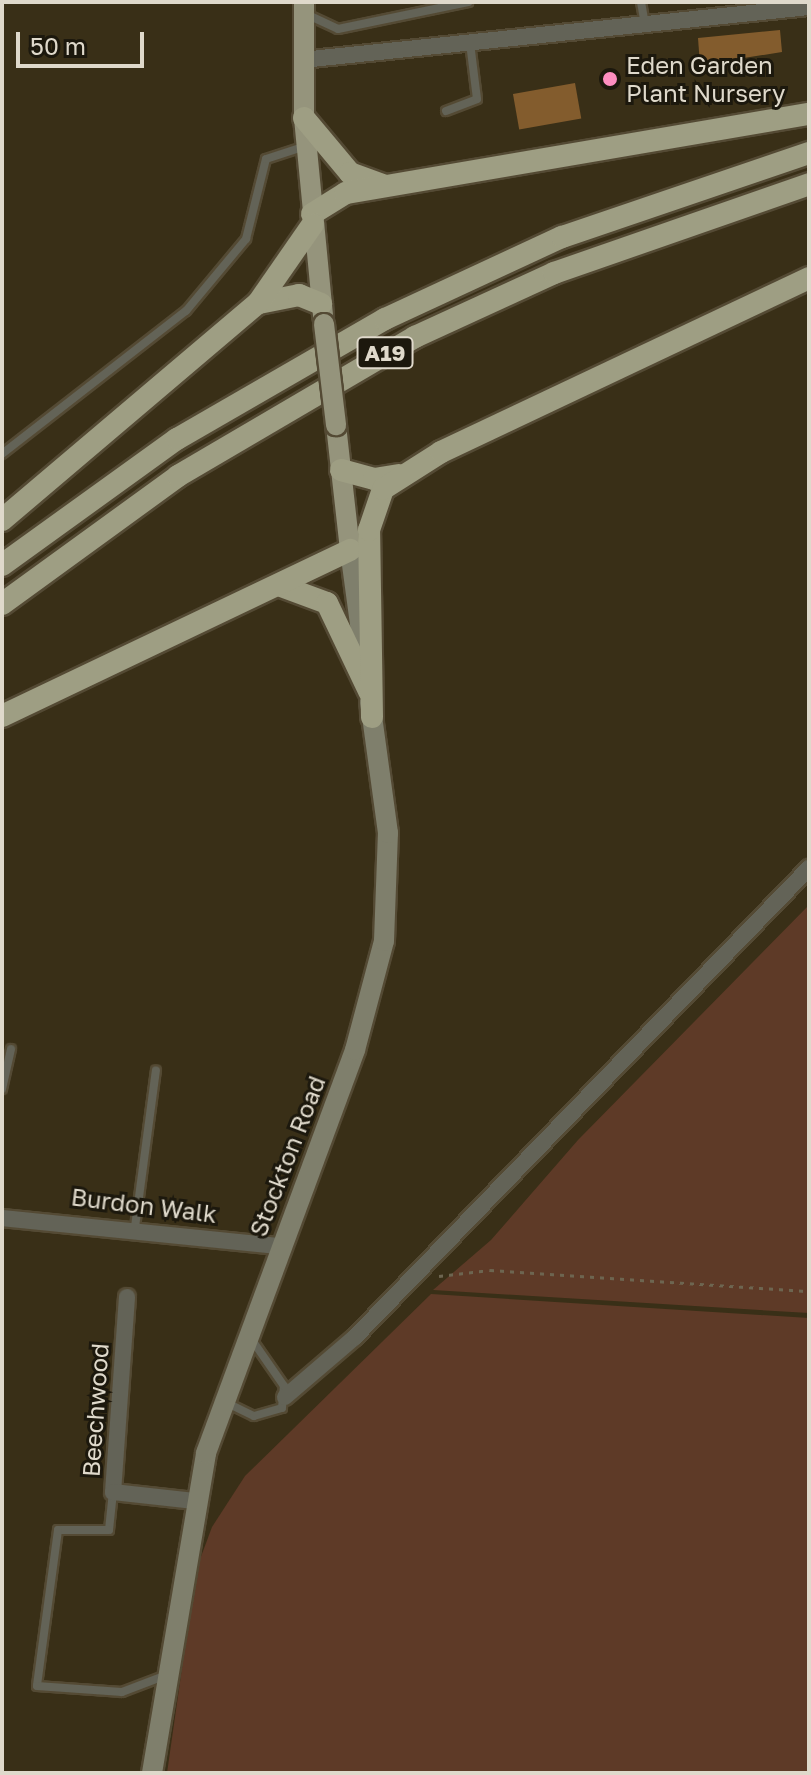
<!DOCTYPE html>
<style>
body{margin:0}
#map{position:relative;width:811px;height:1775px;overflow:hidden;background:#392f17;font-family:"Golos Text",sans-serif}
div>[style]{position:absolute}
.green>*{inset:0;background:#5e3a27}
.building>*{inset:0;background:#835c2d;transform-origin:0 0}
.path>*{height:3px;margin-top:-1.5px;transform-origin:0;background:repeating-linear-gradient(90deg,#6d6550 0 4px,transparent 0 10px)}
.roads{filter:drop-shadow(2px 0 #544a34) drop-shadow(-2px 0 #544a34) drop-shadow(0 2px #544a34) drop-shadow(0 -2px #544a34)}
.service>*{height:8px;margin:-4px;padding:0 4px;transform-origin:4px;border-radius:4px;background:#636357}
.minor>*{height:16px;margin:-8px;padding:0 8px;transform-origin:8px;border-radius:8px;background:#636357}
.secondary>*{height:20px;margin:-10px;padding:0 10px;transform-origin:10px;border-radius:10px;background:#7f7f6c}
.primary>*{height:20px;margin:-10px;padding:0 10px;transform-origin:10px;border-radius:10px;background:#95947c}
.trunk>*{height:22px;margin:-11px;padding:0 11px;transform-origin:11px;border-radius:11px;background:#9e9e83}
.bridges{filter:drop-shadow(2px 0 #544a34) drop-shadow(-2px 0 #544a34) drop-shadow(0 2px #544a34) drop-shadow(0 -2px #544a34)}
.primary-bridge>*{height:20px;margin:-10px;padding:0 10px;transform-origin:10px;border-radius:10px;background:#95947c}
.dots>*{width:22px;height:22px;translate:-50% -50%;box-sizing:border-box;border:4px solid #1c180d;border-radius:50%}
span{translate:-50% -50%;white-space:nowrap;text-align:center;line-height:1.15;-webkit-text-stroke:6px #1c180d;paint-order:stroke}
.shield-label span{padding:2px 6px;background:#1c180d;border:2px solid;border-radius:6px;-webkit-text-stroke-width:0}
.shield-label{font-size:22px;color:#dfd9cb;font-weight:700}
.poi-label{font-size:24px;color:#dfd9cb}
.left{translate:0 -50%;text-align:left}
.street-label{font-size:24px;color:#dfd9cb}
.frame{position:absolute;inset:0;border:4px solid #dfd9cb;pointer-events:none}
.scale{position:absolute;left:16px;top:32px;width:128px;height:36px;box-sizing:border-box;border:4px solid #dfd9cb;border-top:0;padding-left:10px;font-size:24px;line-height:28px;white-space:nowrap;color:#dfd9cb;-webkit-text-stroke:6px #1c180d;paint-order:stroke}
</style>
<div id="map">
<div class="green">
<i style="clip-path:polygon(809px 905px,809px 1313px,433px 1290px,491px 1240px,578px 1140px)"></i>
<i style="clip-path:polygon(431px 1294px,809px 1318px,809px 1773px,167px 1773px,196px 1570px,212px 1527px,245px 1476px)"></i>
</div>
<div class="building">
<i style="clip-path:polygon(780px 30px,782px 52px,700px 65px,698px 38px)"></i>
<i style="left:575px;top:83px;width:36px;height:63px;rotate:80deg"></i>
</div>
<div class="path">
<i style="left:439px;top:1276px;width:51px;rotate:-6.7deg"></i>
<i style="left:490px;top:1270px;width:320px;rotate:3.8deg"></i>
</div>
<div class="roads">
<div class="service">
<i style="left:641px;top:2px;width:22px;rotate:80deg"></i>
<i style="left:308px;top:15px;width:33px;rotate:25deg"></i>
<i style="left:338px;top:29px;width:133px;rotate:-11.7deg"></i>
<i style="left:446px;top:111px;width:33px;rotate:-21deg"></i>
<i style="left:477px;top:99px;width:56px;rotate:-97.1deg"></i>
<i style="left:2px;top:454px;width:233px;rotate:-37.9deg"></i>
<i style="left:186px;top:311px;width:94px;rotate:-50.2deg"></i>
<i style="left:246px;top:239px;width:82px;rotate:-76deg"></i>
<i style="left:266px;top:159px;width:42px;rotate:-18deg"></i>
<i style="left:2px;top:1089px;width:41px;rotate:-77.3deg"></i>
<i style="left:135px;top:1227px;width:158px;rotate:-82.4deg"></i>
<i style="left:225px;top:1402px;width:32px;rotate:26deg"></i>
<i style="left:254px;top:1416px;width:29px;rotate:-16deg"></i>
<i style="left:282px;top:1408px;width:22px;rotate:-85deg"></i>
<i style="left:284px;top:1386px;width:56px;rotate:-124.8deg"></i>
<i style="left:113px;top:1492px;width:38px;rotate:96deg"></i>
<i style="left:109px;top:1530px;width:51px;rotate:180deg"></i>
<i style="left:58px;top:1530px;width:157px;rotate:97.7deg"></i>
<i style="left:37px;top:1686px;width:85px;rotate:4deg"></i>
<i style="left:122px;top:1692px;width:45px;rotate:-20.9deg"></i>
</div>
<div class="minor">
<i style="left:302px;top:60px;width:510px;rotate:-5.97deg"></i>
<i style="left:2px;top:1218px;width:279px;rotate:5.8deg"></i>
<i style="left:127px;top:1297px;width:196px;rotate:94.1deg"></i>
<i style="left:113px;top:1492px;width:82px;rotate:6.3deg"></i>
<i style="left:285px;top:1397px;width:92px;rotate:-40.6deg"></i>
<i style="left:355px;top:1337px;width:653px;rotate:-45.93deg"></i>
</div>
<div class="secondary">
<i style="left:350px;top:550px;width:97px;rotate:82.3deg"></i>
<i style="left:152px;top:1773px;width:325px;rotate:-80.4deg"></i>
<i style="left:206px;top:1453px;width:430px;rotate:-69.7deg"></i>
<i style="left:355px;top:1050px;width:113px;rotate:-75.1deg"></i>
<i style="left:384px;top:941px;width:108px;rotate:-87.9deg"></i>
<i style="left:388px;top:833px;width:132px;rotate:-97.8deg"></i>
</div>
<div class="primary">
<i style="left:304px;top:2px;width:116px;rotate:90deg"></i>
<i style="left:304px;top:118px;width:200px;rotate:84.5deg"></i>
<i style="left:336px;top:425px;width:126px;rotate:83.6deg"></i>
</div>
<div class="trunk">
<i style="left:304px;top:118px;width:72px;rotate:50.1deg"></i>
<i style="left:350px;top:173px;width:35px;rotate:20deg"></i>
<i style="left:312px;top:214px;width:40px;rotate:-32deg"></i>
<i style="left:346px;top:193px;width:470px;rotate:-9.7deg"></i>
<i style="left:259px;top:303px;width:41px;rotate:-11.3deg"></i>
<i style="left:299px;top:295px;width:24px;rotate:22deg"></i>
<i style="left:341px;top:470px;width:34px;rotate:15deg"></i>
<i style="left:374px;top:479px;width:25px;rotate:-9deg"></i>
<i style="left:2px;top:520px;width:336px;rotate:-40.3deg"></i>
<i style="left:258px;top:303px;width:96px;rotate:-55.2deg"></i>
<i style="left:2px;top:565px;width:216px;rotate:-35.8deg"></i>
<i style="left:177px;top:439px;width:240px;rotate:-30deg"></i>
<i style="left:385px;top:319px;width:195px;rotate:-24.9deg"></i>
<i style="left:562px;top:237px;width:261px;rotate:-18.8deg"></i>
<i style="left:281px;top:586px;width:49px;rotate:20.3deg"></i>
<i style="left:327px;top:603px;width:98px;rotate:64.5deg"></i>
<i style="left:2px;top:604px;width:218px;rotate:-36deg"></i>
<i style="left:178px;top:476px;width:275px;rotate:-30.4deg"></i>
<i style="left:415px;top:337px;width:153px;rotate:-24.7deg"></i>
<i style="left:554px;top:273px;width:270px;rotate:-19.2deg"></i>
<i style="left:2px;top:716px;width:386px;rotate:-25.5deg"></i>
<i style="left:372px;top:717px;width:187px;rotate:-90.9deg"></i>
<i style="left:369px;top:530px;width:43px;rotate:-71.1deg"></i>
<i style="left:383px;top:489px;width:69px;rotate:-32.5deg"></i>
<i style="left:441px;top:452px;width:407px;rotate:-25.3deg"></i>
</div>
</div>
<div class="bridges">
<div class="primary-bridge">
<i style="left:324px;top:324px;width:102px;rotate:83.2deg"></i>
</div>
</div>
<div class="dots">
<i style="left:610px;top:79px;background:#fd8ec0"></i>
</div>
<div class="shield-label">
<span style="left:385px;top:353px">A19</span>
</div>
<div class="poi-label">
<span class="left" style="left:626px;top:79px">Eden Garden<br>Plant Nursery</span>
</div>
<div class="street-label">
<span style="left:287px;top:1156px;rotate:-69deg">Stockton Road</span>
<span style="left:144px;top:1205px;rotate:7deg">Burdon Walk</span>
<span style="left:95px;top:1410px;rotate:-86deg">Beechwood</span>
</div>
<div class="frame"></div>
<div class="scale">50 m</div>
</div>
